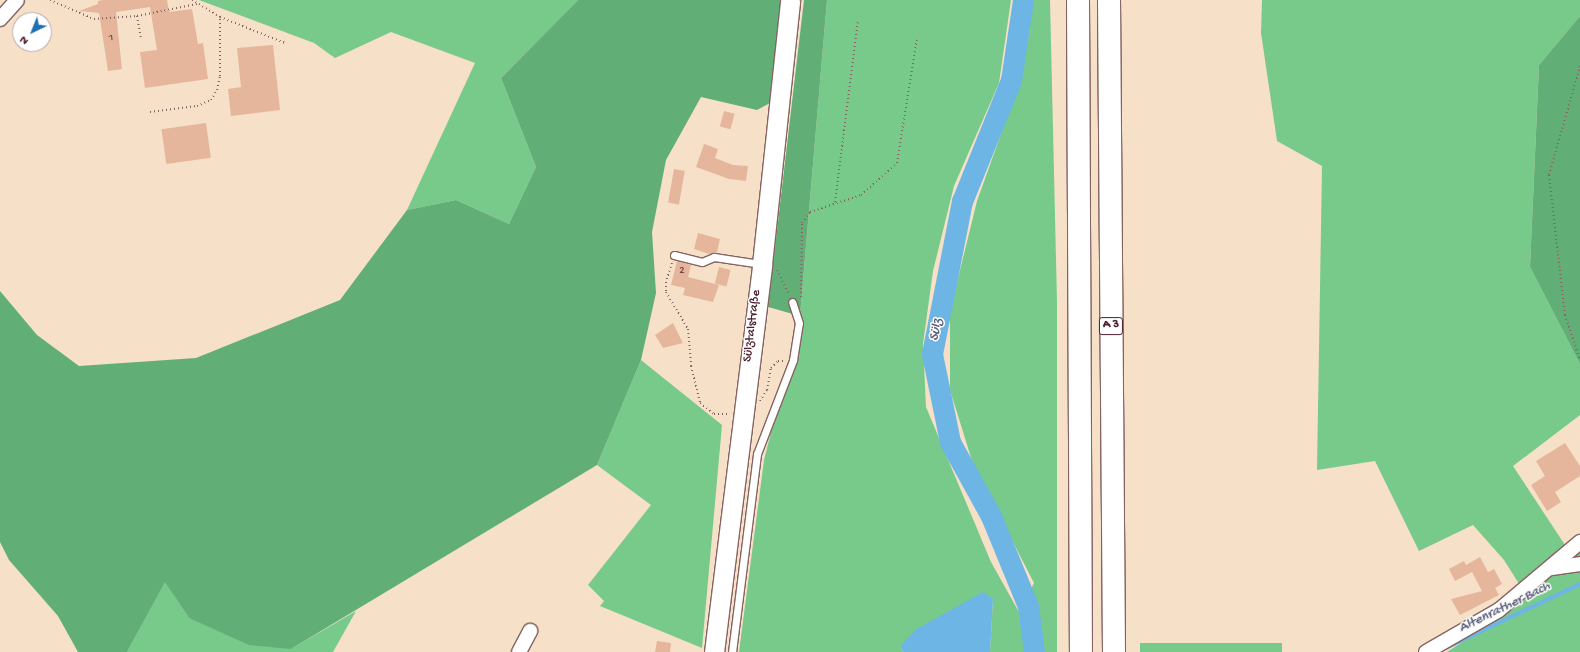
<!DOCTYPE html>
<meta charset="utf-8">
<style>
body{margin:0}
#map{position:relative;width:1580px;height:652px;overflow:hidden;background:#f6e0c8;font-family:"Gochi Hand",sans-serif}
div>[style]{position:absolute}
.green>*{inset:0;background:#78ca8b;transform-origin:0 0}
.forest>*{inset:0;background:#62ae77}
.water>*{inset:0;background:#6db5e4}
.stream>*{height:3.5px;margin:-1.75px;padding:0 1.75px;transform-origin:1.75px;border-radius:1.75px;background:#6db5e4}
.river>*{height:21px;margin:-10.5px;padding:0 10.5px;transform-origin:10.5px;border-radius:10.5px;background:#6db5e4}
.building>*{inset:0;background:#e5b69c;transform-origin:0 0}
.path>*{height:2px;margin-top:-1px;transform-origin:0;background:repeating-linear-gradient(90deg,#866362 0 1px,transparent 0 4px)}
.roads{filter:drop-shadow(1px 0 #866362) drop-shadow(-1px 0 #866362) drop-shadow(0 1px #866362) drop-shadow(0 -1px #866362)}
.lane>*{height:7px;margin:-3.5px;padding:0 3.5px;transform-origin:3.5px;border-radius:3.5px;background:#fff}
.street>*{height:14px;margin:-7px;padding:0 7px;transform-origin:7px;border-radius:7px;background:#fff}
.secondary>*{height:19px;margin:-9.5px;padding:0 9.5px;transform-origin:9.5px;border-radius:9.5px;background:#fff}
.highway>*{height:22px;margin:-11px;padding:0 11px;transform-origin:11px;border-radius:11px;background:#fff}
span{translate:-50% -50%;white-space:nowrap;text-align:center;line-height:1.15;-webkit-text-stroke:3px #fff;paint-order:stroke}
.number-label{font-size:11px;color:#714547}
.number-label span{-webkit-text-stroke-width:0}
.shield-label span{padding:1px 3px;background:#fff;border:1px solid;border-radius:3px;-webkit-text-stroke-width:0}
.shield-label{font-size:12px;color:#4a1f2b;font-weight:700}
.street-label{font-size:13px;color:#4a1f2b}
.water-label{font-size:14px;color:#585b75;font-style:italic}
.north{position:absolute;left:12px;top:12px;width:40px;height:40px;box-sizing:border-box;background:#fff;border:1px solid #b7a5aa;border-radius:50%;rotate:223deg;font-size:11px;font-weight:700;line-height:16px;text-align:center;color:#4a1f2b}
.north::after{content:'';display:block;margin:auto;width:14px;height:18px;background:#1f6fb2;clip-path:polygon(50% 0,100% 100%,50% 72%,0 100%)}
</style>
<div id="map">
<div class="green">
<i style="clip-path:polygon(199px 0,578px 0,501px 78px,536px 167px,509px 224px,456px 200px,407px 210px,475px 63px,391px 32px,335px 58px,314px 43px)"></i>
<i style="clip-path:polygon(827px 0,1011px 0,999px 83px,954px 186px,933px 271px,923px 344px,926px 407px,991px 562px,1019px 612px,1034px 583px,973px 464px,950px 390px,950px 311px,977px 201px,1015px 95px,1029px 35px,1031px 0,1050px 0,1057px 302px,1057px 652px,990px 652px,993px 599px,900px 647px,904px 652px,739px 652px,764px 460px,800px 316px)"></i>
<i style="clip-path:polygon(1262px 0,1580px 0,1580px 16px,1539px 65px,1530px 267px,1580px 364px,1580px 415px,1513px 466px,1565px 545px,1521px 587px,1504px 560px,1473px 525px,1419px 551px,1375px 461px,1317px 470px,1322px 166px,1277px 141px,1261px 33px)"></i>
<i style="clip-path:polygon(641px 360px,722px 425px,702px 648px,600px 606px,604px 601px,588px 585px,651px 505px,597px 465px)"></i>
<i style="clip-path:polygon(1580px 551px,1580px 652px,1447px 652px,1515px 608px)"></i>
<i style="clip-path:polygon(165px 581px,189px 618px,291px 649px,356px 611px,333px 652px,127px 652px)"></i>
<i style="left:1140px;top:643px;width:142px;height:9px"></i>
</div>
<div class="forest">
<i style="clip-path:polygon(578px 0,783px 0,772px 102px,757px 110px,701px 97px,666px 160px,652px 232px,656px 293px,641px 360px,597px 465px,291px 649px,249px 645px,189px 618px,165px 582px,127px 652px,78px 652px,58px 616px,9px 560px,0 542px,0 291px,37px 335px,79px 366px,196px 358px,340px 300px,407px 210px,456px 200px,509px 224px,536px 167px,501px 78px)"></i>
<i style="clip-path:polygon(804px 0,827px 0,800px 316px,768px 307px)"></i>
<i style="clip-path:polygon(1580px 16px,1580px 364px,1530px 267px,1539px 65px)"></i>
</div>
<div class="water">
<i style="clip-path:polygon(983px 592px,993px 599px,990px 652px,904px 652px,900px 647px,915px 630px)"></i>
</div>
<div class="stream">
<i style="left:1446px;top:648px;width:148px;rotate:-25.5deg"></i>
<i style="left:1031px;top:652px;width:3px;rotate:-18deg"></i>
</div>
<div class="river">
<i style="left:1023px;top:0;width:81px;rotate:98.5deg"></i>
<i style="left:1011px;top:80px;width:131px;rotate:112deg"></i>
<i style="left:962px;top:201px;width:156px;rotate:101.1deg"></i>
<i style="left:932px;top:354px;width:90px;rotate:78.4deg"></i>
<i style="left:950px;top:442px;width:85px;rotate:61deg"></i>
<i style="left:991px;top:516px;width:97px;rotate:67.7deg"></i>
<i style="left:1028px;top:606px;width:46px;rotate:82.6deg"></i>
</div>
<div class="building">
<i style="clip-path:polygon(103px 0,167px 0,169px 12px,192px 9px,198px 44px,203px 43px,208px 79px,145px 88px,140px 52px,157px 50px,150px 7px,116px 12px,122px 69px,108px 71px,99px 13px,79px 11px,98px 4px,98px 1px)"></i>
<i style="clip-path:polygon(273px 45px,280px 110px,231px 116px,228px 89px,241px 87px,237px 48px)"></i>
<i style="left:724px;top:111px;width:11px;height:16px;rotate:15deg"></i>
<i style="left:206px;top:123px;width:35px;height:45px;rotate:82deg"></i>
<i style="clip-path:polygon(704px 144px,718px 149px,715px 158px,733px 165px,748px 166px,746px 181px,729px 179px,696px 167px)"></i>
<i style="left:674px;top:169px;width:11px;height:34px;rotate:10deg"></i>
<i style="clip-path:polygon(698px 233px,720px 239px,717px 252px,709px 254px,694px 249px)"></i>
<i style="clip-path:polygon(677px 261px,691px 265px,688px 277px,719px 285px,713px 302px,683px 295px,685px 288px,671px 285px)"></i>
<i style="left:719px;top:267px;width:12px;height:17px;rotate:14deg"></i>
<i style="clip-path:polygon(673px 323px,683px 343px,663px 348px,655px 335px)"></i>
<i style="clip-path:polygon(1565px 443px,1580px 466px,1580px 476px,1555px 492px,1561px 502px,1547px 511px,1531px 485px,1545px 476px,1536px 461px)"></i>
<i style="clip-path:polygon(1480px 557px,1488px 572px,1494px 569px,1502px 584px,1495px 588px,1499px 595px,1460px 615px,1451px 599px,1482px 591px,1472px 572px,1455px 581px,1449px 569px,1464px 561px,1466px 565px)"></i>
<i style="clip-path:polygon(657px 641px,671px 643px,670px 652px,655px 652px)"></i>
</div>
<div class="path">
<i style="left:50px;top:0;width:48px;rotate:23.4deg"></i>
<i style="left:94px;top:19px;width:43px;rotate:-4deg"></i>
<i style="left:137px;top:16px;width:23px;rotate:80deg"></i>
<i style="left:192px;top:0;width:33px;rotate:31deg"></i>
<i style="left:220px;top:17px;width:70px;rotate:21.8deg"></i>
<i style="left:137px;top:16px;width:61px;rotate:-11.3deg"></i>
<i style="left:1580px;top:66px;width:113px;rotate:105.9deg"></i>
<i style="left:1549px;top:175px;width:141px;rotate:83.5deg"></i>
<i style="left:1565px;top:315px;width:47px;rotate:71.6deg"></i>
<i style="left:150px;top:112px;width:47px;rotate:-7.3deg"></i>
<i style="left:197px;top:106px;width:15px;rotate:-23deg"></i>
<i style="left:211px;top:100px;width:12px;rotate:-59deg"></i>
<i style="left:217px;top:90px;width:14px;rotate:-78deg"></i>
<i style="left:220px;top:76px;width:59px;rotate:-90deg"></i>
<i style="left:835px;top:202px;width:182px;rotate:-82.8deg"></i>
<i style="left:672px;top:263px;width:20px;rotate:108deg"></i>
<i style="left:666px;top:282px;width:10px;rotate:90deg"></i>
<i style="left:666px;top:292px;width:43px;rotate:59.3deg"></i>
<i style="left:688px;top:329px;width:37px;rotate:85deg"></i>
<i style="left:691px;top:366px;width:38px;rotate:76deg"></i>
<i style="left:700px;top:403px;width:18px;rotate:38deg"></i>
<i style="left:714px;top:414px;width:15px"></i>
<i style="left:777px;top:270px;width:28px;rotate:64deg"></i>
<i style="left:801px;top:297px;width:74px;rotate:-89.2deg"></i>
<i style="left:802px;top:223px;width:14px;rotate:-54deg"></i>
<i style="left:810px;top:212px;width:54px;rotate:-18.4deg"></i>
<i style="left:861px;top:195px;width:48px;rotate:-41.6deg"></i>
<i style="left:897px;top:163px;width:127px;rotate:-80.9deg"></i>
<i style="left:760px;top:401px;width:13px;rotate:-58deg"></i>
<i style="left:767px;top:390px;width:22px;rotate:-80deg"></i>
<i style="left:771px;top:368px;width:10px;rotate:-45deg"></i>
<i style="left:778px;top:361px;width:6px"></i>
</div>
<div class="roads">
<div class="lane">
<i style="left:674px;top:255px;width:29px;rotate:14deg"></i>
<i style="left:702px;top:262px;width:13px;rotate:-23deg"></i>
<i style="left:714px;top:257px;width:48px;rotate:8.5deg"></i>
<i style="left:732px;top:652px;width:200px;rotate:-82.8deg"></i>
<i style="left:757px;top:454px;width:101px;rotate:-69deg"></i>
<i style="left:793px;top:360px;width:37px;rotate:-81deg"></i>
<i style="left:799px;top:323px;width:22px;rotate:-108deg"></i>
</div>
<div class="street">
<i style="left:0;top:19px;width:25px;rotate:-48deg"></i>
<i style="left:1552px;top:568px;width:28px;rotate:-8deg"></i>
<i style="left:519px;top:652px;width:24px;rotate:-62deg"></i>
<i style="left:1426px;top:652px;width:84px;rotate:-29.9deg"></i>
<i style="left:1499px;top:610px;width:106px;rotate:-40deg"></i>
</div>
<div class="secondary">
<i style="left:714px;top:652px;width:391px;rotate:-82.9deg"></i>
<i style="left:762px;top:264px;width:265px;rotate:-83.9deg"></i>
</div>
<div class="highway">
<i style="left:1078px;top:0;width:652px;rotate:89.74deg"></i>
<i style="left:1109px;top:0;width:652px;rotate:89.56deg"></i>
</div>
</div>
<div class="number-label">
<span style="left:111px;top:38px">1</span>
<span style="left:682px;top:271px">2</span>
</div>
<div class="shield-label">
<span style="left:1111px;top:326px">A 3</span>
</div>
<div class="street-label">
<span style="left:753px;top:326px;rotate:-83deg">Sülztalstraße</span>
</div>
<div class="water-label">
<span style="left:937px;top:330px;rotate:-79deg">Sülz</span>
<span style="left:1505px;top:608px;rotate:-26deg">Altenrather Bach</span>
</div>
<div class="north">N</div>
</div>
